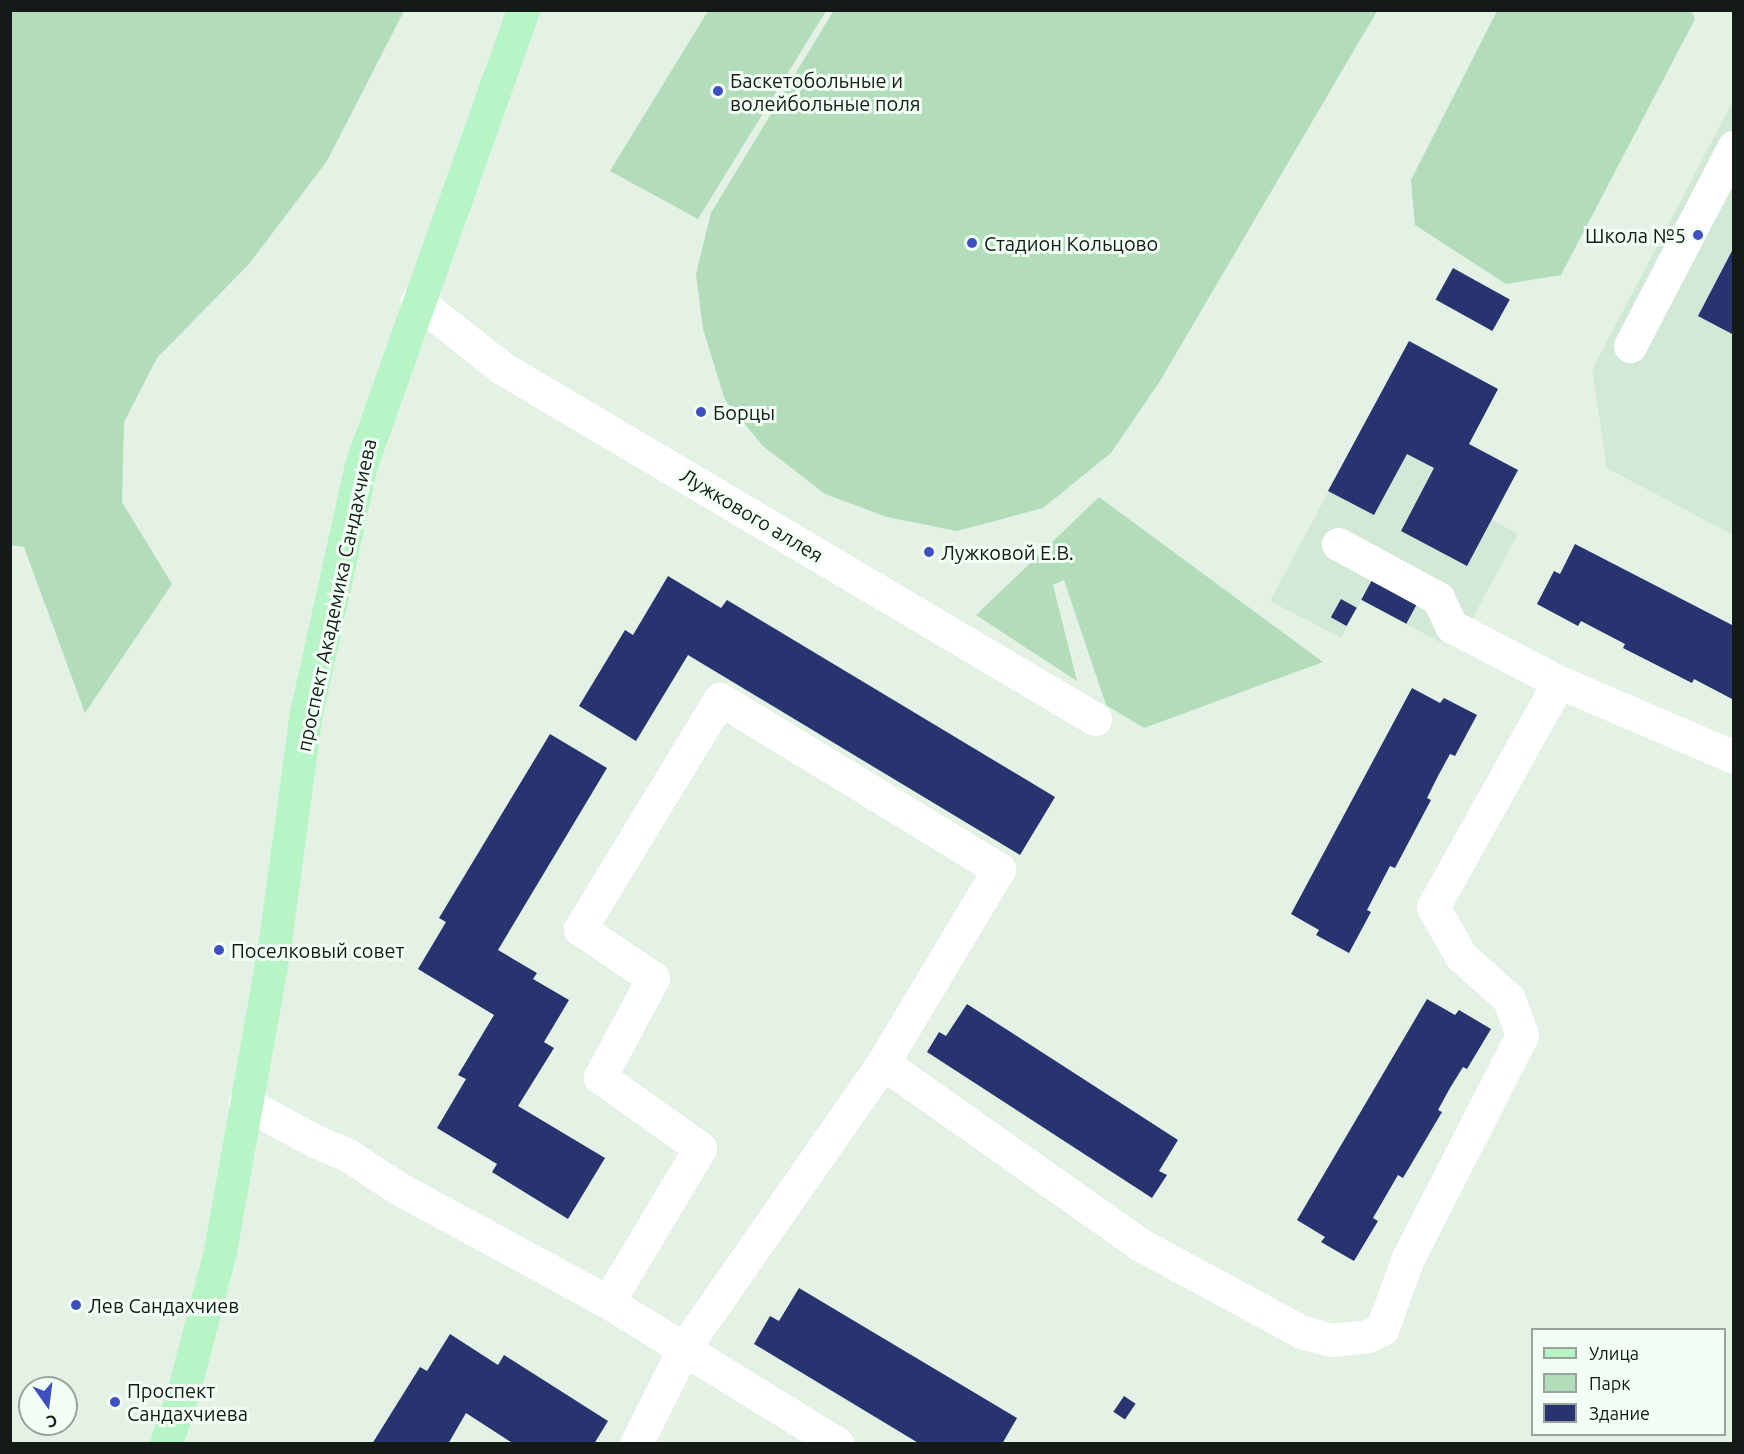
<!DOCTYPE html>
<meta charset="utf-8">
<style>
body{margin:0}
#map{position:relative;width:1744px;height:1454px;overflow:hidden;background:#e3f2e5;font-family:Ubuntu,sans-serif}
div>[style]{position:absolute}
.built>*{inset:0;background:#d3e9d7}
.green>*{inset:0;background:#b2dcba}
.building>*{inset:0;background:#283470;transform-origin:0 0}
.minor>*{height:33px;margin:-16.5px;padding:0 16.5px;transform-origin:16.5px;border-radius:16.5px;background:#fff}
.major>*{height:33px;margin:-16.5px;padding:0 16.5px;transform-origin:16.5px;border-radius:16.5px;background:#b7f5c7}
.dots>*{width:16px;height:16px;translate:-50% -50%;box-sizing:border-box;border:3px solid #f2fff4;border-radius:50%}
span{translate:-50% -50%;white-space:nowrap;text-align:center;line-height:1.15;-webkit-text-stroke:6px #f2fff4;paint-order:stroke}
.poi-label{font-size:20px;color:#141a15}
.left{translate:0 -50%;text-align:left}
.right{translate:-100% -50%;text-align:right}
.street-label{font-size:20px;color:#141a15}
.frame{position:absolute;inset:0;border:12px solid #141a15;pointer-events:none}
.legend{position:absolute;left:1531px;top:1328px;width:195px;height:108px;box-sizing:border-box;background:#f2fff4;border:2px solid #99a39b;margin:0;padding:8px 10px;list-style:none;font-size:18px;color:#141a15}
.legend li{display:flex;align-items:center;gap:12px;height:30px}
.legend b{width:30px;border:2px solid #99a39b}
.north{position:absolute;left:18px;top:1376px;width:60px;height:60px;box-sizing:border-box;background:#f2fff4;border:2px solid #99a39b;border-radius:50%;rotate:166deg;font-size:16px;font-weight:700;line-height:24px;text-align:center;color:#141a15}
.north::after{content:'';display:block;margin:auto;width:21px;height:27px;background:#3e4fc2;clip-path:polygon(50% 0,100% 100%,50% 72%,0 100%)}
</style>
<div id="map">
<div class="built">
<i style="clip-path:polygon(1733px 101px,1733px 535px,1607px 468px,1592px 370px)"></i>
<i style="clip-path:polygon(1409px 341px,1498px 389px,1469px 444px,1518px 470px,1492px 520px,1518px 534px,1472px 619px,1459px 612px,1442px 643px,1361px 600px,1341px 638px,1270px 601px)"></i>
</div>
<div class="green">
<i style="clip-path:polygon(834px 10px,1377px 10px,1377px 11px,1160px 381px,1111px 453px,1043px 508px,957px 531px,887px 517px,825px 494px,763px 446px,725px 400px,703px 329px,696px 274px,711px 213px)"></i>
<i style="clip-path:polygon(10px 11px,404px 11px,327px 161px,249px 264px,157px 358px,124px 422px,122px 502px,172px 584px,85px 713px,24px 547px,11px 545px)"></i>
<i style="clip-path:polygon(708px 11px,826px 11px,698px 219px,610px 171px)"></i>
<i style="clip-path:polygon(1497px 11px,1691px 10px,1695px 19px,1561px 275px,1506px 284px,1415px 225px,1411px 180px)"></i>
<i style="clip-path:polygon(1099px 497px,1323px 662px,1144px 728px,1106px 705px,1064px 580px,1053px 585px,1077px 681px,976px 615px)"></i>
</div>
<div class="building">
<i style="clip-path:polygon(1734px 247px,1734px 335px,1698px 316px)"></i>
<i style="left:1453px;top:268px;width:65px;height:36px;rotate:29deg"></i>
<i style="clip-path:polygon(1409px 341px,1498px 389px,1469px 444px,1518px 470px,1467px 566px,1401px 531px,1434px 468px,1407px 454px,1374px 515px,1328px 491px)"></i>
<i style="clip-path:polygon(1575px 544px,1734px 626px,1734px 700px,1694px 679px,1692px 683px,1623px 648px,1625px 644px,1581px 621px,1578px 626px,1537px 604px,1554px 571px,1560px 574px)"></i>
<i style="clip-path:polygon(668px 576px,721px 608px,727px 600px,1055px 797px,1020px 855px,688px 655px,636px 741px,579px 706px,625px 630px,633px 635px)"></i>
<i style="left:1374px;top:576px;width:51px;height:27px;rotate:28deg"></i>
<i style="left:1341px;top:599px;width:18px;height:21px;rotate:29deg"></i>
<i style="clip-path:polygon(1412px 688px,1440px 703px,1444px 698px,1477px 715px,1455px 756px,1450px 754px,1438px 776px,1427px 798px,1431px 800px,1395px 868px,1390px 866px,1379px 887px,1367px 910px,1371px 912px,1349px 953px,1316px 935px,1319px 930px,1291px 914px)"></i>
<i style="clip-path:polygon(550px 734px,607px 768px,498px 950px,537px 973px,533px 979px,569px 1000px,544px 1042px,554px 1048px,518px 1106px,605px 1158px,568px 1219px,492px 1172px,497px 1164px,437px 1128px,466px 1079px,458px 1075px,494px 1015px,418px 969px,446px 922px,439px 918px)"></i>
<i style="clip-path:polygon(1427px 999px,1455px 1015px,1459px 1010px,1491px 1029px,1467px 1069px,1463px 1067px,1450px 1088px,1438px 1110px,1442px 1112px,1403px 1178px,1398px 1175px,1373px 1218px,1378px 1221px,1354px 1261px,1321px 1242px,1325px 1237px,1297px 1220px)"></i>
<i style="clip-path:polygon(967px 1004px,1178px 1140px,1159px 1171px,1167px 1175px,1152px 1198px,927px 1052px,939px 1032px,946px 1036px)"></i>
<i style="clip-path:polygon(799px 1288px,1017px 1418px,1002px 1444px,920px 1444px,754px 1344px,770px 1316px,779px 1321px)"></i>
<i style="clip-path:polygon(450px 1334px,498px 1365px,504px 1355px,608px 1421px,594px 1444px,514px 1444px,466px 1413px,448px 1444px,372px 1444px,420px 1367px,427px 1371px)"></i>
<i style="left:1124px;top:1396px;width:14px;height:19px;rotate:34deg"></i>
</div>
<div class="minor">
<i style="left:417px;top:301px;width:108px;rotate:38.2deg"></i>
<i style="left:502px;top:368px;width:689px;rotate:30.62deg"></i>
<i style="left:1630px;top:346px;width:225px;rotate:-62.5deg"></i>
<i style="left:1338px;top:544px;width:114px;rotate:28.4deg"></i>
<i style="left:1438px;top:598px;width:31px;rotate:65deg"></i>
<i style="left:1451px;top:626px;width:122px;rotate:27.4deg"></i>
<i style="left:883px;top:1063px;width:316px;rotate:35.2deg"></i>
<i style="left:1141px;top:1245px;width:183px;rotate:28.4deg"></i>
<i style="left:1302px;top:1332px;width:30px;rotate:15deg"></i>
<i style="left:1331px;top:1340px;width:37px;rotate:-6deg"></i>
<i style="left:1368px;top:1336px;width:16px;rotate:-27deg"></i>
<i style="left:1382px;top:1329px;width:76px;rotate:-69.9deg"></i>
<i style="left:1408px;top:1258px;width:250px;rotate:-62.9deg"></i>
<i style="left:1522px;top:1035px;width:38px;rotate:-110deg"></i>
<i style="left:1509px;top:999px;width:64px;rotate:-138.1deg"></i>
<i style="left:1461px;top:956px;width:56px;rotate:-119.7deg"></i>
<i style="left:1433px;top:907px;width:258px;rotate:-60.8deg"></i>
<i style="left:1559px;top:682px;width:190px;rotate:23.2deg"></i>
<i style="left:245px;top:1103px;width:80px;rotate:28.5deg"></i>
<i style="left:315px;top:1141px;width:34px;rotate:23deg"></i>
<i style="left:346px;top:1154px;width:62px;rotate:33.2deg"></i>
<i style="left:398px;top:1188px;width:239px;rotate:28.5deg"></i>
<i style="left:608px;top:1302px;width:270px;rotate:31.7deg"></i>
<i style="left:608px;top:1302px;width:179px;rotate:-59.1deg"></i>
<i style="left:700px;top:1148px;width:123px;rotate:-144.6deg"></i>
<i style="left:600px;top:1077px;width:112px;rotate:-61.8deg"></i>
<i style="left:653px;top:978px;width:88px;rotate:-146.1deg"></i>
<i style="left:580px;top:929px;width:269px;rotate:-58.7deg"></i>
<i style="left:720px;top:699px;width:327px;rotate:31.4deg"></i>
<i style="left:999px;top:869px;width:226px;rotate:120.9deg"></i>
<i style="left:883px;top:1063px;width:348px;rotate:124.9deg"></i>
<i style="left:684px;top:1348px;width:107px;rotate:116.6deg"></i>
</div>
<div class="major">
<i style="left:166px;top:1444px;width:65px;rotate:-72.1deg"></i>
<i style="left:186px;top:1382px;width:135px;rotate:-75.5deg"></i>
<i style="left:220px;top:1251px;width:315px;rotate:-79.9deg"></i>
<i style="left:275px;top:941px;width:230px;rotate:-82.3deg"></i>
<i style="left:306px;top:713px;width:254px;rotate:-77.5deg"></i>
<i style="left:361px;top:465px;width:483px;rotate:-70.4deg"></i>
</div>
<div class="dots">
<i style="left:718px;top:91px;background:#3e4fc2"></i>
<i style="left:1698px;top:235px;background:#3e4fc2"></i>
<i style="left:972px;top:243px;background:#3e4fc2"></i>
<i style="left:701px;top:412px;background:#3e4fc2"></i>
<i style="left:929px;top:552px;background:#3e4fc2"></i>
<i style="left:219px;top:950px;background:#3e4fc2"></i>
<i style="left:76px;top:1305px;background:#3e4fc2"></i>
<i style="left:115px;top:1402px;background:#3e4fc2"></i>
</div>
<div class="poi-label">
<span class="left" style="left:730px;top:92px">Баскетобольные и<br>волейбольные поля</span>
<span class="right" style="left:1686px;top:235px">Школа №5</span>
<span class="left" style="left:984px;top:243px">Стадион Кольцово</span>
<span class="left" style="left:713px;top:412px">Борцы</span>
<span class="left" style="left:941px;top:552px">Лужковой Е.В.</span>
<span class="left" style="left:231px;top:950px">Поселковый совет</span>
<span class="left" style="left:88px;top:1305px">Лев Сандахчиев</span>
<span class="left" style="left:127px;top:1402px">Проспект<br>Сандахчиева</span>
</div>
<div class="street-label">
<span style="left:752px;top:515px;rotate:31deg">Лужкового аллея</span>
<span style="left:336px;top:595px;rotate:-78deg">проспект Академика Сандахчиева</span>
</div>
<div class="frame"></div>
<ul class="legend">
<li><b style="height:8px;background:#b7f5c7"></b>Улица</li>
<li><b style="height:16px;background:#b2dcba"></b>Парк</li>
<li><b style="height:16px;background:#283470"></b>Здание</li>
</ul>
<div class="north">С</div>
</div>
